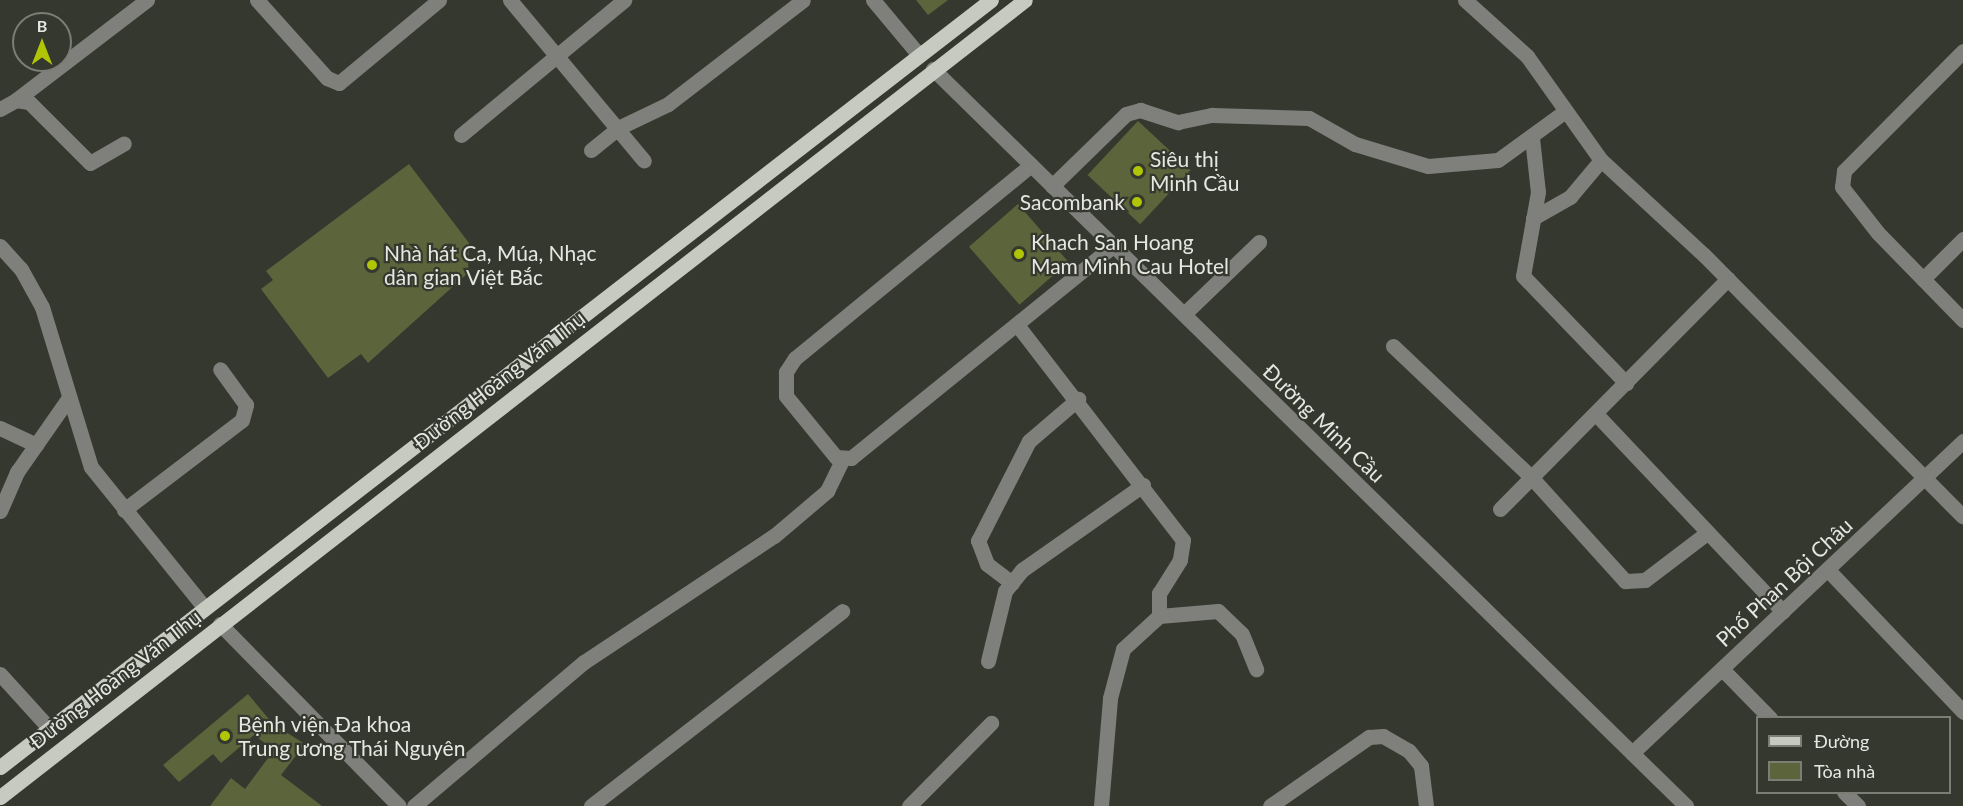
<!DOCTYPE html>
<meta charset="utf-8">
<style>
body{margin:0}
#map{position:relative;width:1963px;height:806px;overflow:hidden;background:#35382e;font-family:Lato,sans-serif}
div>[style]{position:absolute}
.building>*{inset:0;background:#5c643b;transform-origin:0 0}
.minor>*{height:15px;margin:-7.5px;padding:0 7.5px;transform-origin:7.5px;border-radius:7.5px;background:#7f807b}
.major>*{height:15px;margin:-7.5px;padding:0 7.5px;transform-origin:7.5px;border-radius:7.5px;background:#c7cac0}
.dots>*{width:16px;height:16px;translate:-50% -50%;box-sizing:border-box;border:3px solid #35382e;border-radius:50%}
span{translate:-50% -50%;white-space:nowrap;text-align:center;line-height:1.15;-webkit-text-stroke:4.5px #35382e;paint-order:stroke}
.poi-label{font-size:21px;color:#e6e7e1}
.left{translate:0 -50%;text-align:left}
.right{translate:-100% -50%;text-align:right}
.street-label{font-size:21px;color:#e6e7e1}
.legend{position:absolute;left:1756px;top:716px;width:195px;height:78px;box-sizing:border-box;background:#35382e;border:2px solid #7c7e76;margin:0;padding:8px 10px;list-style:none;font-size:18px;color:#e6e7e1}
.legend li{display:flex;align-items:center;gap:12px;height:30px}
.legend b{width:30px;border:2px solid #7c7e76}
.north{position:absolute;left:12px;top:12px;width:60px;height:60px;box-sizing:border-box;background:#35382e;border:2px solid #7c7e76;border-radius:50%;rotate:0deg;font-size:16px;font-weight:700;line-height:24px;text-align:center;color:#e6e7e1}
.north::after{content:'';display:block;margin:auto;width:21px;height:27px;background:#afc506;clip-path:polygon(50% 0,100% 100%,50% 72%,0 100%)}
</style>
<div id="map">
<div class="building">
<i style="clip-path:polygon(916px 0,948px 0,928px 15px)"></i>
<i style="left:1138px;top:121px;width:72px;height:74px;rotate:43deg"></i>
<i style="clip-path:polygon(409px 164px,469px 243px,468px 273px,368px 363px,361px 354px,328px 378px,261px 289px,273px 280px,266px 271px)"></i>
<i style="left:1018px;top:204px;width:77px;height:65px;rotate:49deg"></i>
<i style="clip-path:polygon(248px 694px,273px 724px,305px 744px,281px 775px,322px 806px,210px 806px,231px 778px,245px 789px,274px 750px,254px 735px,221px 763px,213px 754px,179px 782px,163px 765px)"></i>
</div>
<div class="minor">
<i style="left:257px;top:0;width:105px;rotate:48.1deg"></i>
<i style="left:327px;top:78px;width:13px;rotate:23deg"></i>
<i style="left:339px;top:83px;width:130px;rotate:-39.7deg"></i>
<i style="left:510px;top:0;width:209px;rotate:50.2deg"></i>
<i style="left:873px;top:0;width:72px;rotate:50.1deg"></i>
<i style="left:1465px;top:0;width:84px;rotate:42.1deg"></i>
<i style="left:1527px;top:56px;width:128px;rotate:54.6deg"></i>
<i style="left:1601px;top:160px;width:140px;rotate:42.7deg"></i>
<i style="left:1704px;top:255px;width:368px;rotate:45.3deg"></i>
<i style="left:1963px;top:51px;width:169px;rotate:134.8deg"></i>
<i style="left:1844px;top:171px;width:16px;rotate:97deg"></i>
<i style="left:1842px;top:187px;width:58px;rotate:52deg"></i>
<i style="left:1878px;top:233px;width:122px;rotate:45.7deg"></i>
<i style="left:933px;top:69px;width:1054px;rotate:44.38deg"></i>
<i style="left:16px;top:100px;width:165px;rotate:-37.4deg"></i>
<i style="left:0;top:109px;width:18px;rotate:-29deg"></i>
<i style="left:16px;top:100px;width:13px;rotate:9deg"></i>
<i style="left:29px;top:102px;width:86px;rotate:45deg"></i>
<i style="left:90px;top:163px;width:39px;rotate:-30deg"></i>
<i style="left:461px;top:135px;width:212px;rotate:-39.6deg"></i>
<i style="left:1532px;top:138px;width:54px;rotate:83.7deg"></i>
<i style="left:1538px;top:192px;width:85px;rotate:100.1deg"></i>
<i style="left:1523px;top:276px;width:149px;rotate:46.1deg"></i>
<i style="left:591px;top:150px;width:35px;rotate:-39deg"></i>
<i style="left:618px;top:128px;width:55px;rotate:-25.6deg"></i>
<i style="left:668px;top:104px;width:170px;rotate:-37.6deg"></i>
<i style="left:1031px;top:165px;width:305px;rotate:140.7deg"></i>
<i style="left:795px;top:358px;width:17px;rotate:123deg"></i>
<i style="left:786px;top:372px;width:24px;rotate:90deg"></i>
<i style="left:786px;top:396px;width:79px;rotate:50.7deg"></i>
<i style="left:836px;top:457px;width:15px;rotate:4deg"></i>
<i style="left:851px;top:458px;width:337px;rotate:-39deg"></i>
<i style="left:1052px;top:186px;width:103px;rotate:-44.2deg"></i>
<i style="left:1126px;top:114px;width:15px;rotate:-16deg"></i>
<i style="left:1140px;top:110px;width:40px;rotate:18deg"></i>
<i style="left:1178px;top:122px;width:35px;rotate:-12deg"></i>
<i style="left:1212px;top:115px;width:97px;rotate:1.8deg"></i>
<i style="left:1309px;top:118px;width:53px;rotate:29.5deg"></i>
<i style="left:1355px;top:144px;width:76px;rotate:16.8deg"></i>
<i style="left:1428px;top:166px;width:70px;rotate:-4.9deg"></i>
<i style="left:1498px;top:160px;width:82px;rotate:-36deg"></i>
<i style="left:1533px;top:218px;width:43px;rotate:-29.6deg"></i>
<i style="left:1570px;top:197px;width:48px;rotate:-50deg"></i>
<i style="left:0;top:246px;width:31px;rotate:48deg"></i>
<i style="left:21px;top:269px;width:43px;rotate:61.1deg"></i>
<i style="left:42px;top:307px;width:167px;rotate:73deg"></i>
<i style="left:91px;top:467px;width:180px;rotate:51.1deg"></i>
<i style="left:1923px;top:279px;width:57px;rotate:-45deg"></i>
<i style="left:1184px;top:314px;width:104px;rotate:-43.8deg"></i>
<i style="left:1018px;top:326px;width:270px;rotate:52.4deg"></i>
<i style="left:1183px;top:540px;width:20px;rotate:99deg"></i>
<i style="left:1180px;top:560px;width:39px;rotate:122deg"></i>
<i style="left:1159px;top:593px;width:23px;rotate:90deg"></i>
<i style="left:1159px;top:616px;width:59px;rotate:-4.8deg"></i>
<i style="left:1218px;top:611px;width:33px;rotate:44deg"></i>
<i style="left:1242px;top:634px;width:38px;rotate:68deg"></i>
<i style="left:1393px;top:346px;width:192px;rotate:43.5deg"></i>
<i style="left:1532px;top:478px;width:139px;rotate:47.9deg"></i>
<i style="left:1625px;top:581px;width:20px;rotate:-3deg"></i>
<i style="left:1645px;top:580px;width:78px;rotate:-37.2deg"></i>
<i style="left:1596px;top:414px;width:272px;rotate:46.6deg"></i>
<i style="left:0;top:428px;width:40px;rotate:25deg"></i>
<i style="left:1500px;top:509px;width:324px;rotate:-45.3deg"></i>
<i style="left:124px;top:510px;width:148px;rotate:-37.3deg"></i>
<i style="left:242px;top:420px;width:16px;rotate:-75deg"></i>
<i style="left:246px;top:405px;width:44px;rotate:-125.8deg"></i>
<i style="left:0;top:511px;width:43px;rotate:-66.4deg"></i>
<i style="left:17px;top:472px;width:89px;rotate:-55.1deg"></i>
<i style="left:1828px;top:570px;width:196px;rotate:46.4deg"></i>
<i style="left:1012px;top:583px;width:31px;rotate:-143deg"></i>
<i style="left:987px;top:564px;width:25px;rotate:-111deg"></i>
<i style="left:978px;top:541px;width:112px;rotate:-63deg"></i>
<i style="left:1029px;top:441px;width:65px;rotate:-40.6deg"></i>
<i style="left:220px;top:624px;width:255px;rotate:45.5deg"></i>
<i style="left:988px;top:661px;width:72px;rotate:-76.3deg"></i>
<i style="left:1005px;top:591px;width:27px;rotate:-51deg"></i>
<i style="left:1022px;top:570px;width:148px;rotate:-35.1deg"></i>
<i style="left:1722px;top:669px;width:69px;rotate:45.6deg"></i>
<i style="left:0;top:674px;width:73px;rotate:47.8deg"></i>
<i style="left:1632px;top:753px;width:455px;rotate:-43.3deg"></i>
<i style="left:1844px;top:792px;width:20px;rotate:45deg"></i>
<i style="left:414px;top:806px;width:223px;rotate:-40.3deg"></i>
<i style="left:584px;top:662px;width:228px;rotate:-33.6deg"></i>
<i style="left:774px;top:536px;width:70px;rotate:-40.3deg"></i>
<i style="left:827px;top:491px;width:34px;rotate:-64deg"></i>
<i style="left:591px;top:806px;width:318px;rotate:-37.8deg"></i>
<i style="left:909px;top:806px;width:117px;rotate:-45.3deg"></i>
<i style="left:1101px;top:806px;width:108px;rotate:-85.2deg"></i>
<i style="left:1110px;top:698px;width:51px;rotate:-75.1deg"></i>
<i style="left:1123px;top:649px;width:49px;rotate:-42.5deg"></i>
<i style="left:1270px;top:806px;width:121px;rotate:-34.9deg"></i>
<i style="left:1369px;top:737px;width:14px;rotate:-4deg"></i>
<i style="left:1383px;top:736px;width:30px;rotate:30deg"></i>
<i style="left:1409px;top:751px;width:19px;rotate:51deg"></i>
<i style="left:1421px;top:766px;width:40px;rotate:82.9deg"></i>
</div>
<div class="major">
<i style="left:0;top:767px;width:1253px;rotate:-37.74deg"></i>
<i style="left:0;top:797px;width:1298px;rotate:-37.87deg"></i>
</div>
<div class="dots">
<i style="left:1138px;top:171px;background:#afc506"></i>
<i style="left:1137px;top:202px;background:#afc506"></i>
<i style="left:1019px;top:254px;background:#afc506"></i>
<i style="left:372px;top:265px;background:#afc506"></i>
<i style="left:225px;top:736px;background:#afc506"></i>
</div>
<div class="poi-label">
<span class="left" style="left:1150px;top:171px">Siêu thị<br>Minh Cầu</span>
<span class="right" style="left:1125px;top:202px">Sacombank</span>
<span class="left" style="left:1031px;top:254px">Khach San Hoang<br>Mam Minh Cau Hotel</span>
<span class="left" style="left:384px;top:265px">Nhà hát Ca, Múa, Nhạc<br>dân gian Việt Bắc</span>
<span class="left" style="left:238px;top:736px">Bệnh viện Đa khoa<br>Trung ương Thái Nguyên</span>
</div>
<div class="street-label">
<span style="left:499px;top:380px;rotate:-38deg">Đường Hoàng Văn Thụ</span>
<span style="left:1324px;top:423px;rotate:44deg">Đường Minh Cầu</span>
<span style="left:1784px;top:582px;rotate:-43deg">Phố Phan Bội Châu</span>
<span style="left:115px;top:679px;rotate:-38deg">Đường Hoàng Văn Thụ</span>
</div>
<ul class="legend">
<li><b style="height:8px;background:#c7cac0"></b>Đường</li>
<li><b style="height:16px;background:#5c643b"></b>Tòa nhà</li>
</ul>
<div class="north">B</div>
</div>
